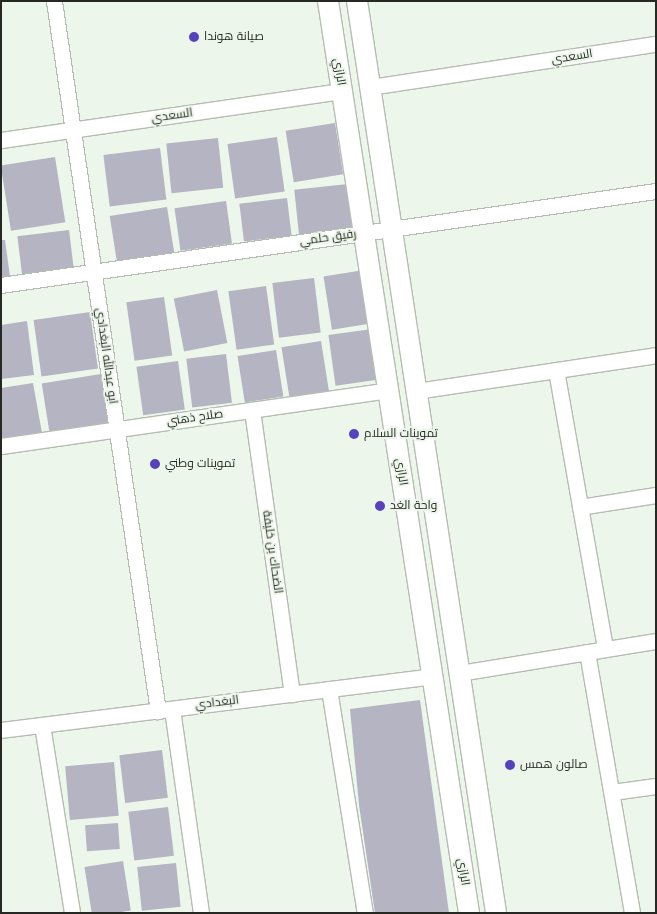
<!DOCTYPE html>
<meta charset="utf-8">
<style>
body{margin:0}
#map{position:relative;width:657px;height:914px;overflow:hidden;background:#edf6ea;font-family:Arial,Cairo,sans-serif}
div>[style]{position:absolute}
.building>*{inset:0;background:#b4b4c2;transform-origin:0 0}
.roads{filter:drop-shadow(1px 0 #b5bdb2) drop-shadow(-1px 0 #b5bdb2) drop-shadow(0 1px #b5bdb2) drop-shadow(0 -1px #b5bdb2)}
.minor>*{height:15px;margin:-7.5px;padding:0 7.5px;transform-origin:7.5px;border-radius:7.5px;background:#fff}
.tertiary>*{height:20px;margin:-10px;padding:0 10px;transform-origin:10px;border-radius:10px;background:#fff}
.dots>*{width:14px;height:14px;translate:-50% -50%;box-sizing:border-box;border:2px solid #edf6ea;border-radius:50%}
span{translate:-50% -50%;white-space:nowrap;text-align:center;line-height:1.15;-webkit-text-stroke:4px #edf6ea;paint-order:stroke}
.poi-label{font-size:12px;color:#252823}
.left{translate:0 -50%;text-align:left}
.street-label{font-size:12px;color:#252823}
.frame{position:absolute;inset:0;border:2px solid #252823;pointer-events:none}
</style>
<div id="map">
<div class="building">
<i style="left:335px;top:123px;width:52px;height:50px;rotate:81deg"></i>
<i style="left:277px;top:137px;width:55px;height:50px;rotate:82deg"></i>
<i style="left:218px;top:138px;width:50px;height:52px;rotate:84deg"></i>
<i style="left:160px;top:148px;width:52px;height:57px;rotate:83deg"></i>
<i style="left:55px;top:157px;width:66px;height:55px;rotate:81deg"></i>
<i style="left:348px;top:184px;width:45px;height:54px;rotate:84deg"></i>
<i style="left:287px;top:198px;width:38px;height:48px;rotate:83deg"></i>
<i style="left:226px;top:201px;width:43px;height:52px;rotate:82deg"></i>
<i style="left:167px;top:207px;width:47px;height:58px;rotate:81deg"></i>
<i style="left:69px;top:230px;width:40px;height:52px;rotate:83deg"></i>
<i style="clip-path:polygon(1px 240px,5px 240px,10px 277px,1px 279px)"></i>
<i style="left:364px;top:270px;width:54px;height:41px;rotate:81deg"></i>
<i style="left:314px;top:278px;width:55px;height:42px;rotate:83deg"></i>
<i style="left:266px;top:286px;width:59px;height:38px;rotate:82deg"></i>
<i style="left:217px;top:290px;width:54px;height:44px;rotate:79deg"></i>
<i style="left:164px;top:297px;width:59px;height:38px;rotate:82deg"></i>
<i style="left:90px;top:312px;width:57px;height:57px;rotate:82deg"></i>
<i style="clip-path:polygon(27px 321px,34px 375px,1px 379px,1px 325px)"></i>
<i style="left:372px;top:329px;width:51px;height:44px;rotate:82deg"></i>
<i style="left:321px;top:341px;width:51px;height:40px;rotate:81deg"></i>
<i style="left:276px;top:350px;width:47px;height:39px;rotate:81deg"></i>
<i style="left:226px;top:354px;width:49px;height:40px;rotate:83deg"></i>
<i style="left:178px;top:361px;width:49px;height:42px;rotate:82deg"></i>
<i style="left:101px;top:374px;width:50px;height:60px;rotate:81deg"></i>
<i style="clip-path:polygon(33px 383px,42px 433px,1px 439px,1px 388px)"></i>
<i style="clip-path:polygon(420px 700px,449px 913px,375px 913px,359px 805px,350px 709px)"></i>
<i style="left:162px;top:750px;width:48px;height:43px;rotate:83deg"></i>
<i style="left:114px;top:762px;width:54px;height:49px;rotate:85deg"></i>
<i style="left:168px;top:807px;width:49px;height:40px;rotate:83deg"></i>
<i style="left:118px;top:823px;width:26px;height:33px;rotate:86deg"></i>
<i style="left:123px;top:861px;width:50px;height:39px;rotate:81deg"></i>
<i style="left:176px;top:863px;width:44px;height:39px;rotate:84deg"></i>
</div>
<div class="roads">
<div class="minor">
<i style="left:54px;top:1px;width:718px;rotate:81.67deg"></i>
<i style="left:370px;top:87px;width:289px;rotate:-8.6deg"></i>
<i style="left:1px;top:140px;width:345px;rotate:-8.2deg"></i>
<i style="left:1px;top:285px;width:662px;rotate:-8.17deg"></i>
<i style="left:556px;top:370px;width:283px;rotate:80deg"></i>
<i style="left:416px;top:391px;width:243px;rotate:-8.5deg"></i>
<i style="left:252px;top:410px;width:287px;rotate:82deg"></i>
<i style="left:1px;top:446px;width:391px;rotate:-8.2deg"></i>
<i style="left:580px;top:507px;width:77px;rotate:-9deg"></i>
<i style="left:587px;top:652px;width:265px;rotate:80.2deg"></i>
<i style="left:460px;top:673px;width:199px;rotate:-9.3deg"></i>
<i style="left:329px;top:689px;width:227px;rotate:80.9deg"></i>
<i style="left:172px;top:709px;width:206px;rotate:81.9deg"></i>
<i style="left:42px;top:725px;width:190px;rotate:80.9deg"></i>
<i style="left:1px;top:730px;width:435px;rotate:-7.1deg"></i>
<i style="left:612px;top:792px;width:44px;rotate:-7.8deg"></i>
</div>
<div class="tertiary">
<i style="left:328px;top:1px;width:923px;rotate:81.21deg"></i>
<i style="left:357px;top:1px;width:923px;rotate:81.33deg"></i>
</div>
</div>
<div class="dots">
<i style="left:194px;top:37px;background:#5642ba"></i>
<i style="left:354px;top:434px;background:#5642ba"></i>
<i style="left:155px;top:464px;background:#5642ba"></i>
<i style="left:380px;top:506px;background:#5642ba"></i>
<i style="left:510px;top:765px;background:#5642ba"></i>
</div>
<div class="poi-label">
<span class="left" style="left:204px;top:37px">صيانة هوندا</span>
<span class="left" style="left:364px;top:434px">تموينات السلام</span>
<span class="left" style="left:165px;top:464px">تموينات وطني</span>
<span class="left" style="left:390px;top:506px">واحة الغد</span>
<span class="left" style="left:520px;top:765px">صالون همس</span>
</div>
<div class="street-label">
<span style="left:572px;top:57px;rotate:-9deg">السعدي</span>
<span style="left:339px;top:72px;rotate:81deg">الرازي</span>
<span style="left:172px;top:116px;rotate:-8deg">السعدي</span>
<span style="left:328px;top:238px;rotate:-8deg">رفيق حلمي</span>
<span style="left:106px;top:356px;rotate:82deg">ابو عبدالله البغدادي</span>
<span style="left:195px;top:418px;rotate:-8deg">صلاح ذهني</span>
<span style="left:401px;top:472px;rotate:81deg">الرازي</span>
<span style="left:272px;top:552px;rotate:82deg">الضحاك بن خليفة</span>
<span style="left:217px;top:703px;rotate:-7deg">البغدادي</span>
<span style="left:463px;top:872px;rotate:81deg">الرازي</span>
</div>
<div class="frame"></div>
</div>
